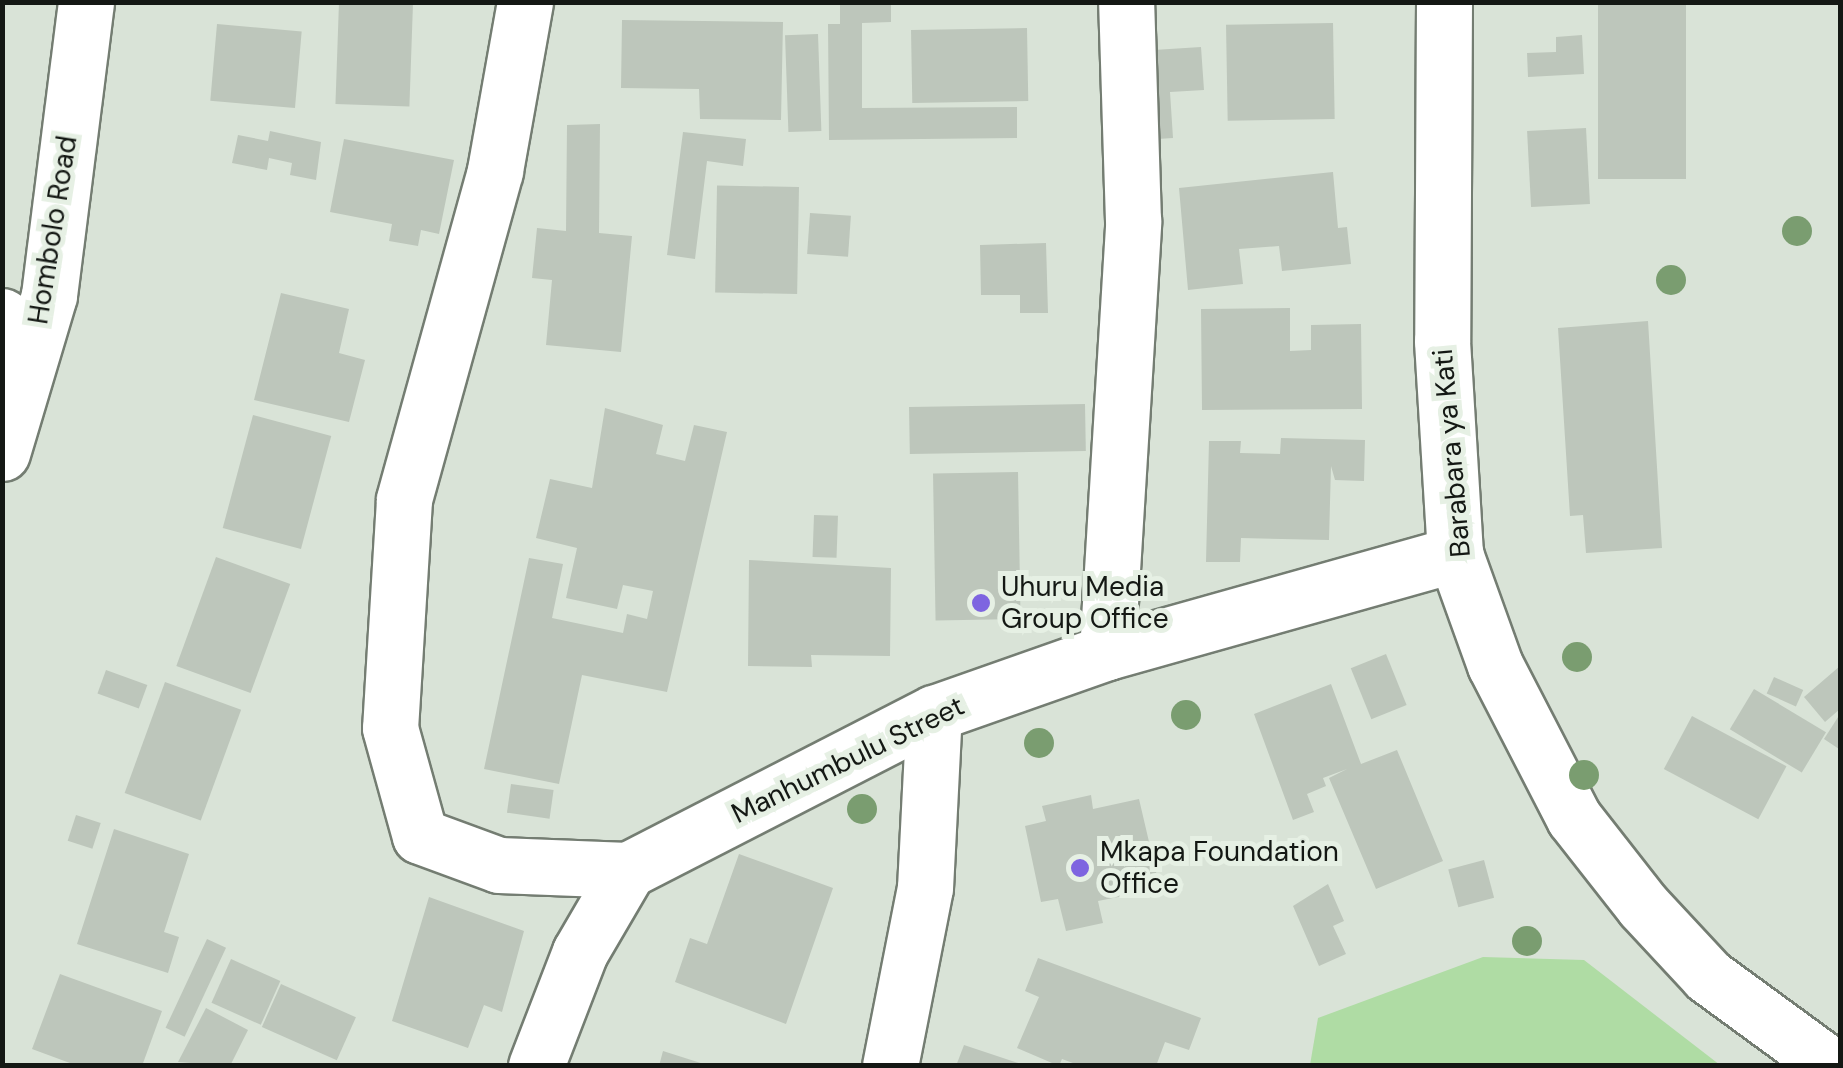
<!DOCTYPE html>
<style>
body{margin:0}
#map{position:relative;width:1843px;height:1068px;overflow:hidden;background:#d9e3d7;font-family:"DM Sans",sans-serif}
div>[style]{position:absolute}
.green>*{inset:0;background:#afdca4}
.building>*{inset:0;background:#bdc6bb;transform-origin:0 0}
.roads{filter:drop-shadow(2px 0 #747d72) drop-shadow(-2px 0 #747d72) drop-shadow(0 2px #747d72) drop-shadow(0 -2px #747d72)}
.minor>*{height:55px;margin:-27.5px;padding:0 27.5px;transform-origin:27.5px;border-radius:27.5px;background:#fff}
.tertiary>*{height:55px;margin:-27.5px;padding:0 27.5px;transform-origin:27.5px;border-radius:27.5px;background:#fff}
.trees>*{width:30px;height:30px;margin:-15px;border-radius:50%;background:#7a9d70}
.dots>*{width:28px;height:28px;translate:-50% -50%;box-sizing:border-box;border:5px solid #e6f0e4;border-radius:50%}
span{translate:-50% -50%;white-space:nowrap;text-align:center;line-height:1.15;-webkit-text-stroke:10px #e6f0e4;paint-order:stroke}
.street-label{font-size:28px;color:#141814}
.poi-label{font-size:28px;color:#141814}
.left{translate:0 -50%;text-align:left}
.frame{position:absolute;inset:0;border:5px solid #141814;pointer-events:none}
</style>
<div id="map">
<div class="green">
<i style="clip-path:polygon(1483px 957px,1584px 960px,1720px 1065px,1310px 1065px,1318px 1018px)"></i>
</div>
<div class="building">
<i style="left:339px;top:2px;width:74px;height:102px;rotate:2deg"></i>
<i style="clip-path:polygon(891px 2px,891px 22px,862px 23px,862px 108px,1017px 107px,1017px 138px,829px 140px,828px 24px,840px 24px,840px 3px)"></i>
<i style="left:1598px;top:2px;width:88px;height:177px"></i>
<i style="clip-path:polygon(622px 20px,783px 22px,781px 120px,700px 119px,699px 89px,621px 88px)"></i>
<i style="left:1333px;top:23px;width:96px;height:107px;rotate:89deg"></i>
<i style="left:217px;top:24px;width:85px;height:77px;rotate:5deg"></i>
<i style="left:1027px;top:28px;width:73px;height:116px;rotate:89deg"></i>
<i style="left:818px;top:34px;width:97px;height:33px;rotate:88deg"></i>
<i style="clip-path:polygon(1582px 35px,1584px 74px,1528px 77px,1527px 53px,1556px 52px,1556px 37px)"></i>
<i style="clip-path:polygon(1201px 47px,1204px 90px,1170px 92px,1173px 138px,1142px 140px,1138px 51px)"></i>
<i style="clip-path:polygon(600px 124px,599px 233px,632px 236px,621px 352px,546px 345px,552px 280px,532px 278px,537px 228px,566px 231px,567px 125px)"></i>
<i style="left:1586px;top:128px;width:76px;height:59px;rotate:87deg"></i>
<i style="clip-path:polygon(270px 131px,321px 142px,316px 180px,290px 175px,292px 163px,269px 158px,267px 170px,232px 163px,238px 135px,268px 141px)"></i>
<i style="clip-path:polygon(683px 132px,746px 139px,743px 166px,707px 161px,695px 259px,667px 255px)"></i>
<i style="clip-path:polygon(344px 139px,454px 160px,439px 234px,421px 230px,418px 246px,389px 241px,392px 224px,330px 212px)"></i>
<i style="clip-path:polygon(1333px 172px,1338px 228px,1347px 227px,1351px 264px,1282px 271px,1279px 246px,1239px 249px,1243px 284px,1188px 290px,1179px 188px)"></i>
<i style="left:799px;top:187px;width:107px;height:82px;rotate:91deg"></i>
<i style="left:810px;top:213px;width:41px;height:41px;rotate:4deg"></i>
<i style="clip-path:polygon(1046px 243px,1048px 313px,1020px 313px,1020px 295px,981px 295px,980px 245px)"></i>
<i style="clip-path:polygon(281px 293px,349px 309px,339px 353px,365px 360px,349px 422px,254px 400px)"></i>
<i style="clip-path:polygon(1290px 308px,1290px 351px,1311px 350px,1311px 325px,1361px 324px,1362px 409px,1202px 410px,1201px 309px)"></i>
<i style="clip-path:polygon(1648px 321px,1662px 548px,1586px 553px,1583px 515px,1570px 516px,1558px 328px)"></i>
<i style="left:1085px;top:404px;width:47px;height:176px;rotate:89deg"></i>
<i style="clip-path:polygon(605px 408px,663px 425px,656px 454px,685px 461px,694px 425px,727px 432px,667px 692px,582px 675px,559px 784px,484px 769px,529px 558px,563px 564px,552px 618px,623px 633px,627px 614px,647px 619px,653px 591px,623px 585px,617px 609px,566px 598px,577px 548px,536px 538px,550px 479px,592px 488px)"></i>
<i style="left:253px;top:415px;width:81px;height:117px;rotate:15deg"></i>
<i style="clip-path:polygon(1281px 438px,1365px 440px,1364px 481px,1335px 480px,1331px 466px,1329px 540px,1241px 538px,1240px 562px,1206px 562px,1209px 441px,1241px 441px,1240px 453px,1280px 454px)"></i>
<i style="left:1018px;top:472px;width:147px;height:85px;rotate:89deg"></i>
<i style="left:814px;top:515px;width:24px;height:42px;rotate:2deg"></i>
<i style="left:216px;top:557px;width:79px;height:116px;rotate:20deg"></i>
<i style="clip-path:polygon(749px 560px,891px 568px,890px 656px,811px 655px,812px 667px,748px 666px)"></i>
<i style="left:1386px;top:654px;width:55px;height:38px;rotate:68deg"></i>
<i style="clip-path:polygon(1840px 666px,1840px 709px,1825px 722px,1804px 697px)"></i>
<i style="left:106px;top:670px;width:44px;height:25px;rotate:20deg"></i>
<i style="left:1774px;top:677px;width:32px;height:18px;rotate:24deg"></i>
<i style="left:165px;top:682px;width:81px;height:118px;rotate:20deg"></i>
<i style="clip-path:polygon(1331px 684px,1361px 764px,1397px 750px,1443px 861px,1376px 889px,1329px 778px,1347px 769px,1323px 778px,1326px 786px,1307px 794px,1314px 812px,1293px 820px,1254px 714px)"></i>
<i style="left:1754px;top:689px;width:84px;height:47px;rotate:31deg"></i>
<i style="clip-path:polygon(1840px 714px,1840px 746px,1839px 749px,1824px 739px)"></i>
<i style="left:1692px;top:716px;width:107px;height:60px;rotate:28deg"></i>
<i style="left:511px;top:784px;width:43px;height:29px;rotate:8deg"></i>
<i style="clip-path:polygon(1091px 795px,1093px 809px,1139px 799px,1157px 876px,1126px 883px,1128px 895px,1098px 901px,1103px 923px,1066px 931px,1058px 899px,1041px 902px,1025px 826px,1046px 821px,1042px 806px)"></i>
<i style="left:76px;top:815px;width:26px;height:27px;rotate:18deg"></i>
<i style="clip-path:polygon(114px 829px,189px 854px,164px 932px,179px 937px,168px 973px,77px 944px)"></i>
<i style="clip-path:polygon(739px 854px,833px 888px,786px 1024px,675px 982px,690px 938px,707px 944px)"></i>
<i style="left:1484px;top:860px;width:39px;height:37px;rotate:75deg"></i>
<i style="clip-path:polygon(1328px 884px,1344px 921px,1333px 926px,1346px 954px,1319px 966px,1293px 906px)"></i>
<i style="clip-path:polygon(429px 897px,524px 931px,502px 1012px,484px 1005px,468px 1048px,392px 1021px)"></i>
<i style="left:207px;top:939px;width:21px;height:98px;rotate:25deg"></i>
<i style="clip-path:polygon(1038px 958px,1201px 1018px,1189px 1050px,1165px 1042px,1156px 1066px,1081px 1066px,1062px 1059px,1059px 1066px,1017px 1048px,1039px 997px,1025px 991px)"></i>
<i style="left:231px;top:959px;width:54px;height:48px;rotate:24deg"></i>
<i style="clip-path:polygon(60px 974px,162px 1011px,142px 1066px,78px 1066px,32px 1049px)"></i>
<i style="left:281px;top:984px;width:82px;height:47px;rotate:24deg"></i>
<i style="clip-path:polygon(206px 1008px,248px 1030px,230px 1066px,178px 1062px)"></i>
<i style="clip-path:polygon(964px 1045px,1024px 1065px,1024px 1066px,956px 1066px)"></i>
<i style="clip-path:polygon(663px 1051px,707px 1065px,706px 1066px,659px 1066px)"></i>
</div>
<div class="roads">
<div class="minor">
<i style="left:525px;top:2px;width:172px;rotate:100.1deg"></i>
<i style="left:495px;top:171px;width:341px;rotate:105.5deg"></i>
<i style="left:404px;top:500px;width:228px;rotate:93.5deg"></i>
<i style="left:390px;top:728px;width:112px;rotate:74.5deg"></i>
<i style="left:420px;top:836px;width:84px;rotate:20.2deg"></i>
<i style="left:499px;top:865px;width:129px;rotate:2.2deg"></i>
<i style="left:1444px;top:2px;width:339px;rotate:90.3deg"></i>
<i style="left:1442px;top:341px;width:213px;rotate:86.5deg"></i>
<i style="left:1455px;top:554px;width:118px;rotate:70.2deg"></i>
<i style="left:1495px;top:665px;width:172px;rotate:62.7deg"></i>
<i style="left:1574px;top:818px;width:112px;rotate:51.9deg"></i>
<i style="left:1643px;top:906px;width:96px;rotate:47.1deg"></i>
<i style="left:1708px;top:976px;width:152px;rotate:36.2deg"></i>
<i style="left:2px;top:316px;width:40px;rotate:32.9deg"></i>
<i style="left:1107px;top:652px;width:432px;rotate:-86.5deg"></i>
<i style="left:1133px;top:221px;width:219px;rotate:-91.8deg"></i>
<i style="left:536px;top:1066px;width:122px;rotate:-68.9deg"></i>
<i style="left:580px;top:952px;width:95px;rotate:-59.7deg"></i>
<i style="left:628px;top:870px;width:344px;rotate:-27.2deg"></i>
<i style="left:934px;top:713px;width:183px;rotate:-19.4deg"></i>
<i style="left:1107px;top:652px;width:362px;rotate:-15.7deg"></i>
<i style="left:890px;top:1066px;width:181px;rotate:-78.9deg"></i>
<i style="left:925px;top:888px;width:175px;rotate:-87.1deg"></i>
</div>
<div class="tertiary">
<i style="left:2px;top:453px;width:165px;rotate:-73.4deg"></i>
<i style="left:49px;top:295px;width:295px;rotate:-82.8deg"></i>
</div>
</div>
<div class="trees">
<i style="left:1797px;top:231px"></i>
<i style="left:1671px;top:280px"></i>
<i style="left:1577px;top:657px"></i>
<i style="left:1186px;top:715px"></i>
<i style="left:1039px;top:743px"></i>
<i style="left:1584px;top:775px"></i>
<i style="left:862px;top:809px"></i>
<i style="left:1527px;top:941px"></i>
</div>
<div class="dots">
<i style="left:981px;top:603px;background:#7e65e0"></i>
<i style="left:1080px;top:868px;background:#7e65e0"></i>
</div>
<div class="street-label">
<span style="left:53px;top:230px;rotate:-81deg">Hombolo Road</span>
<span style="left:1452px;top:453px;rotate:-95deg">Barabara ya Kati</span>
<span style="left:848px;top:760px;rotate:-26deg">Manhumbulu Street</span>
</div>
<div class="poi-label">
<span class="left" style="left:1001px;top:603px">Uhuru Media<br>Group Office</span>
<span class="left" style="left:1100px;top:868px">Mkapa Foundation<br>Office</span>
</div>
<div class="frame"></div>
</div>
